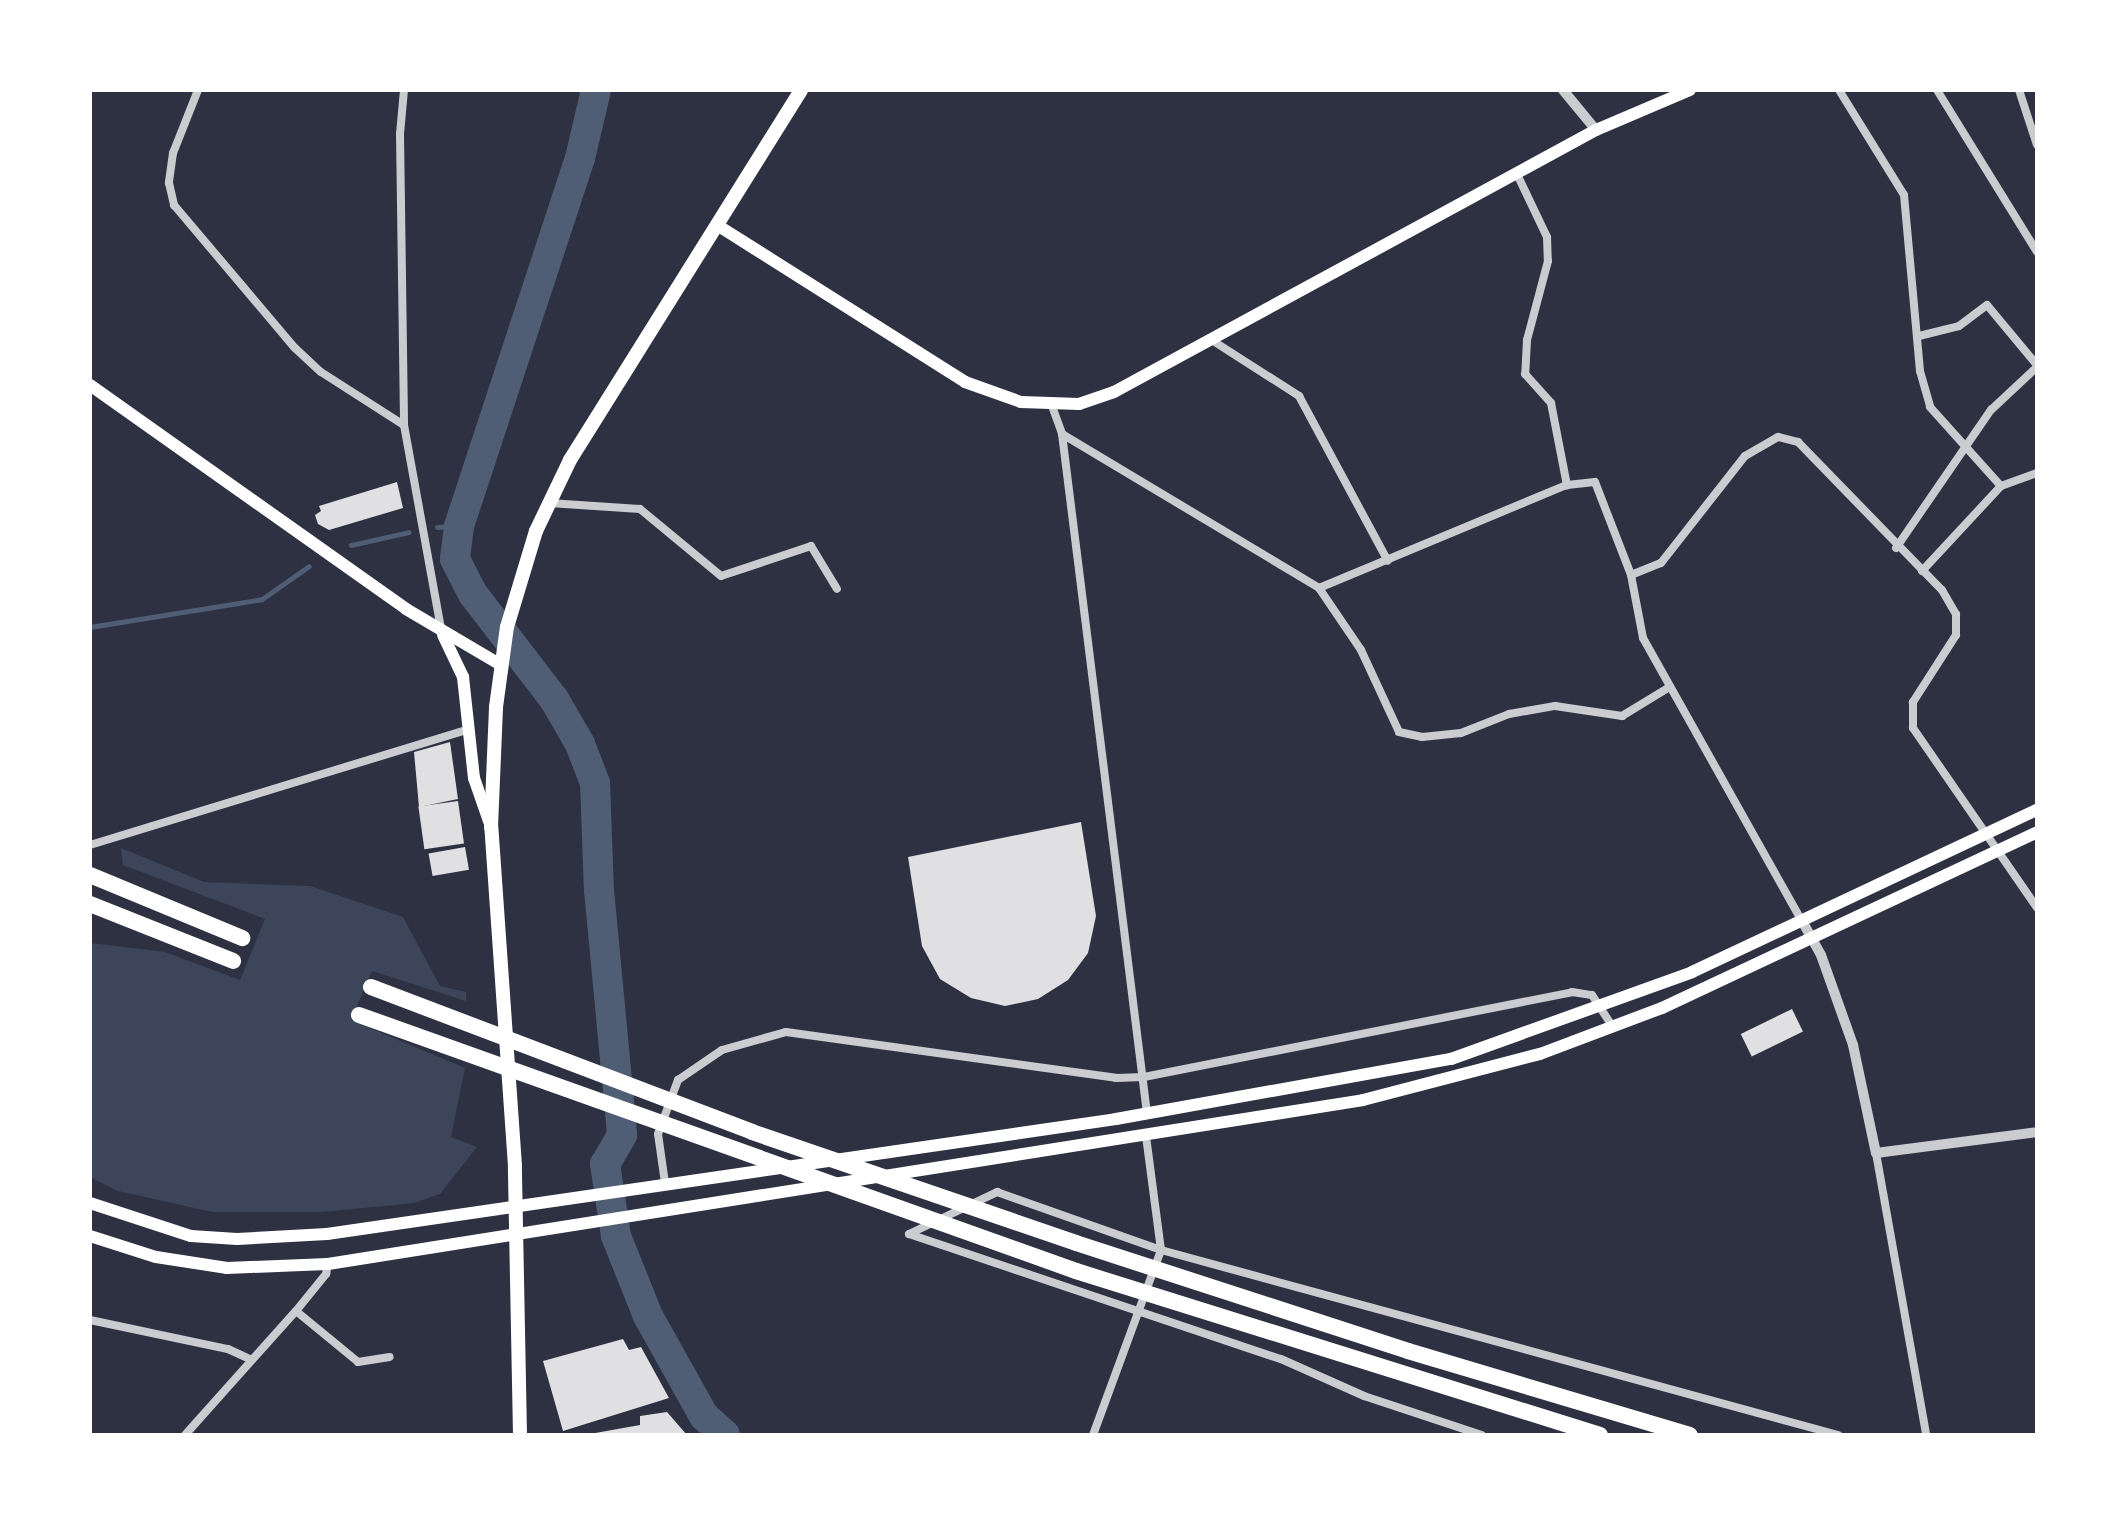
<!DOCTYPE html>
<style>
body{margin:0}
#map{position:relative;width:2127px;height:1525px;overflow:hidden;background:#2d3142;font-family:"Exo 2",sans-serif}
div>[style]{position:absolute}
.green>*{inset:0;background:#3c4559}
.stream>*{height:5px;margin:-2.5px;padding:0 2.5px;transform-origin:2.5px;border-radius:2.5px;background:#4f5d75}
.river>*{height:30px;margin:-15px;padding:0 15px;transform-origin:15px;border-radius:15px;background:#4f5d75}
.building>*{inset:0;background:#e0e0e3;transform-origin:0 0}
.minor>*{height:8px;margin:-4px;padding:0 4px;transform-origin:4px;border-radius:4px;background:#caccd0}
.tertiary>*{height:10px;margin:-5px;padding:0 5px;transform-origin:5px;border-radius:5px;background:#caccd0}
.primary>*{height:12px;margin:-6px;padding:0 6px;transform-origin:6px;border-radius:6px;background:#fff}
.trunk>*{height:14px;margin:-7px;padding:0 7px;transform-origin:7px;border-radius:7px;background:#fff}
.motorway>*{height:16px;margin:-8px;padding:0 8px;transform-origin:8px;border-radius:8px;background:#fff}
span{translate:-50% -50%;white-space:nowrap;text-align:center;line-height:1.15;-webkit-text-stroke:6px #fff;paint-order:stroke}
.frame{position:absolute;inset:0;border:92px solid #fff;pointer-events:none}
</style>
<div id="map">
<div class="green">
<i style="clip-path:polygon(121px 848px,204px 882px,310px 886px,403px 917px,440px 986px,466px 992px,466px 1001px,372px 971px,351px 1020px,465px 1068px,451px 1137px,477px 1147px,440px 1194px,414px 1203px,322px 1212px,212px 1212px,118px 1191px,90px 1177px,90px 943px,165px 952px,240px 980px,265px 919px,123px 865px)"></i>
</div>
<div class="stream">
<i style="left:437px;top:527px;width:22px;rotate:-3deg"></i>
<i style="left:351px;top:545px;width:59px;rotate:-12.6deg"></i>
<i style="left:90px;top:627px;width:174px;rotate:-9.2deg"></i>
<i style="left:262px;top:599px;width:57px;rotate:-35.1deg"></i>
</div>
<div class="river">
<i style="left:596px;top:90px;width:70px;rotate:103.2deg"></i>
<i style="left:580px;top:158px;width:387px;rotate:108.2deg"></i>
<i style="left:459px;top:526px;width:33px;rotate:97deg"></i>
<i style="left:455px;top:559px;width:39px;rotate:63deg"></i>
<i style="left:473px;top:594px;width:133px;rotate:52.4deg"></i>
<i style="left:554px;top:699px;width:52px;rotate:60deg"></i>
<i style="left:580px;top:744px;width:42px;rotate:69deg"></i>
<i style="left:595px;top:783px;width:107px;rotate:87.9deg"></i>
<i style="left:599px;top:890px;width:246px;rotate:84.6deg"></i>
<i style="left:622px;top:1135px;width:34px;rotate:120deg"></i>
<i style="left:605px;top:1164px;width:73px;rotate:81.3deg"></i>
<i style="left:616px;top:1236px;width:86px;rotate:68.2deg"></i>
<i style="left:648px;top:1316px;width:115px;rotate:60.8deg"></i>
<i style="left:704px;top:1416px;width:28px;rotate:42deg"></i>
</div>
<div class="building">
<i style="clip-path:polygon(397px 482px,403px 508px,329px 530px,318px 524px,315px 515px,321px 511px,319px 506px)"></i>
<i style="clip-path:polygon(450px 742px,458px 799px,419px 807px,414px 752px)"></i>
<i style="left:458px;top:801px;width:43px;height:40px;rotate:82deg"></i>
<i style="clip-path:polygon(1081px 822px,1096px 916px,1088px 953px,1068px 980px,1038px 999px,1005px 1006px,971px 998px,940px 979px,922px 946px,908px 857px)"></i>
<i style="left:465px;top:847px;width:23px;height:37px;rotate:80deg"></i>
<i style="left:1792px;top:1009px;width:25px;height:57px;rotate:64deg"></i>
<i style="clip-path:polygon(623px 1339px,629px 1350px,641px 1347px,669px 1398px,563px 1431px,543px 1361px)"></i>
<i style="clip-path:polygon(667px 1412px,687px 1435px,584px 1435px,640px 1425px,640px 1416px)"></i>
</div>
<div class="minor">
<i style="left:198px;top:90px;width:68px;rotate:111.6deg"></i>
<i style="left:173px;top:153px;width:30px;rotate:98deg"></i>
<i style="left:169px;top:183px;width:23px;rotate:77deg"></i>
<i style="left:174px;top:205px;width:187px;rotate:49.8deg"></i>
<i style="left:295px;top:348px;width:35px;rotate:43deg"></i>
<i style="left:321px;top:372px;width:98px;rotate:32.6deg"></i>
<i style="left:404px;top:90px;width:44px;rotate:95.2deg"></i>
<i style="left:400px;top:134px;width:291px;rotate:89.2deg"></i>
<i style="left:404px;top:425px;width:207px;rotate:79.7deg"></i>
<i style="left:1839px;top:90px;width:123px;rotate:58.2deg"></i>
<i style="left:1904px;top:195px;width:177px;rotate:84.8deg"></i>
<i style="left:1920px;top:371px;width:37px;rotate:74deg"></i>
<i style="left:1930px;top:407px;width:106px;rotate:48.1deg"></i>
<i style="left:1937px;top:90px;width:190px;rotate:58.3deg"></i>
<i style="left:2019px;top:90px;width:58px;rotate:71.9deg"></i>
<i style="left:1516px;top:172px;width:72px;rotate:64.5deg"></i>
<i style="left:1547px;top:237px;width:24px;rotate:88deg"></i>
<i style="left:1548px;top:261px;width:82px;rotate:104.9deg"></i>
<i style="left:1527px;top:340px;width:34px;rotate:93deg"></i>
<i style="left:1525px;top:374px;width:39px;rotate:48deg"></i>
<i style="left:1551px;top:403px;width:84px;rotate:79deg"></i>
<i style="left:1919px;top:336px;width:41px;rotate:-14deg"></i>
<i style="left:1959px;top:326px;width:35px;rotate:-37deg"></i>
<i style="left:1987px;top:305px;width:78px;rotate:50.2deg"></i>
<i style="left:1210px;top:339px;width:106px;rotate:32.6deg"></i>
<i style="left:1299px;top:396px;width:187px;rotate:61.7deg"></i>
<i style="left:1052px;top:406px;width:30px;rotate:70deg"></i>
<i style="left:1062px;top:434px;width:300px;rotate:30.9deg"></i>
<i style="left:1319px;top:588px;width:75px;rotate:55.9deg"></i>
<i style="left:1361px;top:650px;width:90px;rotate:65.1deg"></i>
<i style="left:1399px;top:732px;width:24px;rotate:12deg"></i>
<i style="left:1422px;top:737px;width:39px;rotate:-6deg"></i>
<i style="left:1461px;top:733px;width:52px;rotate:-21.6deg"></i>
<i style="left:1509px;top:714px;width:47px;rotate:-9.9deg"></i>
<i style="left:1555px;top:706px;width:68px;rotate:8.5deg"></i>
<i style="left:1622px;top:716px;width:54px;rotate:-31.3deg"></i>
<i style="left:1062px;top:434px;width:685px;rotate:82.87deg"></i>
<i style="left:549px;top:503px;width:91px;rotate:3.8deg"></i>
<i style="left:640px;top:509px;width:105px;rotate:39.6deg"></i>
<i style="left:721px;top:576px;width:95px;rotate:-18.4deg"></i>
<i style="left:811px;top:546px;width:50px;rotate:58.8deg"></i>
<i style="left:1896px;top:548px;width:168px;rotate:-55.5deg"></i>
<i style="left:1991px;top:410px;width:63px;rotate:-43.1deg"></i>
<i style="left:1922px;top:571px;width:116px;rotate:-47.1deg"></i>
<i style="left:2001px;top:486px;width:38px;rotate:-20deg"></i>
<i style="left:1631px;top:575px;width:32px;rotate:-22deg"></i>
<i style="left:1661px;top:563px;width:136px;rotate:-51.9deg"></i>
<i style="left:1745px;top:456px;width:38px;rotate:-30deg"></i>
<i style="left:1778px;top:437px;width:21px;rotate:14deg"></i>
<i style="left:1798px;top:442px;width:206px;rotate:45.8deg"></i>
<i style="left:1942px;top:590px;width:28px;rotate:60deg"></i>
<i style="left:1956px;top:614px;width:21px;rotate:90deg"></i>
<i style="left:1956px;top:635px;width:80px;rotate:122.7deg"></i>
<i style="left:1913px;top:702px;width:26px;rotate:90deg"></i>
<i style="left:1913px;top:728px;width:219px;rotate:55.4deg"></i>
<i style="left:1319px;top:588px;width:269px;rotate:-22.6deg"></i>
<i style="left:1567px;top:485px;width:28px;rotate:-6deg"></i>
<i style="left:1595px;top:482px;width:100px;rotate:68.8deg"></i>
<i style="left:1631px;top:575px;width:64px;rotate:79.2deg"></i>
<i style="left:1643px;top:638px;width:322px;rotate:60.7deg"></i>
<i style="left:90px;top:845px;width:394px;rotate:-17deg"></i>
<i style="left:1876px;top:1153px;width:286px;rotate:79.9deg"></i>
<i style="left:665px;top:1183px;width:49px;rotate:-98.1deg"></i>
<i style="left:658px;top:1134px;width:58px;rotate:-69.7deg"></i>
<i style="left:678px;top:1080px;width:53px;rotate:-34.3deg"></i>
<i style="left:722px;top:1050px;width:66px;rotate:-15.7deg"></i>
<i style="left:786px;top:1032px;width:333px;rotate:7.9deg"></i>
<i style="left:1116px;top:1078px;width:28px;rotate:-2deg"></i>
<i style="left:1144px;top:1077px;width:436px;rotate:-11.2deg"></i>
<i style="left:1572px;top:992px;width:20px;rotate:9deg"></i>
<i style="left:1592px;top:995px;width:38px;rotate:57deg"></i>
<i style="left:909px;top:1234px;width:98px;rotate:-25.5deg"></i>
<i style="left:997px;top:1192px;width:174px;rotate:19.5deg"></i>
<i style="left:1161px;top:1250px;width:702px;rotate:15.28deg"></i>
<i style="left:909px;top:1234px;width:392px;rotate:18.6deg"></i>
<i style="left:1281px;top:1359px;width:91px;rotate:24deg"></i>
<i style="left:1364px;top:1396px;width:124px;rotate:18.3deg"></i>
<i style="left:296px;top:1311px;width:80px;rotate:39.4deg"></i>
<i style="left:358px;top:1362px;width:32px;rotate:-9deg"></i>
<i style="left:90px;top:1320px;width:141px;rotate:11.9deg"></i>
<i style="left:228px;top:1349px;width:26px;rotate:25deg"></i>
<i style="left:185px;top:1435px;width:166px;rotate:-48.2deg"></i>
<i style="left:296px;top:1311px;width:48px;rotate:-51deg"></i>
<i style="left:326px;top:1274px;width:10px;rotate:-79deg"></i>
<i style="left:1093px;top:1435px;width:197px;rotate:-69.8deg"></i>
<i style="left:1161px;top:1250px;width:115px;rotate:-97.5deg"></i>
</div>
<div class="tertiary">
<i style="left:1563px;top:90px;width:52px;rotate:50.5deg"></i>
<i style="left:1801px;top:919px;width:41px;rotate:60.9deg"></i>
<i style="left:1821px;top:955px;width:96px;rotate:70.4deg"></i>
<i style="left:1853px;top:1045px;width:110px;rotate:78deg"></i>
<i style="left:1876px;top:1153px;width:162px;rotate:-7.4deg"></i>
</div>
<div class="primary">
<i style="left:717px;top:225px;width:294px;rotate:32.3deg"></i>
<i style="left:965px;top:382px;width:59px;rotate:19.7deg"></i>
<i style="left:1021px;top:402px;width:58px;rotate:2deg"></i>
<i style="left:1079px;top:404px;width:37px;rotate:-19deg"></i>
<i style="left:1114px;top:392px;width:549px;rotate:-28.53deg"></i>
<i style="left:1596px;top:130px;width:102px;rotate:-23.1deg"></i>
<i style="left:90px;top:385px;width:387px;rotate:35.3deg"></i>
<i style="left:406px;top:609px;width:110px;rotate:30.5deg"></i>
<i style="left:443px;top:635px;width:47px;rotate:64.5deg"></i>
<i style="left:463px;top:677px;width:102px;rotate:83.8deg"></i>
<i style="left:474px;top:778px;width:46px;rotate:70.8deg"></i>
<i style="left:90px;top:1203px;width:106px;rotate:18.1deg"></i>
<i style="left:191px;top:1236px;width:46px;rotate:3.7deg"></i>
<i style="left:237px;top:1239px;width:90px;rotate:-3.2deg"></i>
<i style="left:327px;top:1234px;width:797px;rotate:-8.29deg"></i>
<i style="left:1116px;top:1119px;width:340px;rotate:-10.2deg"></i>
<i style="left:1451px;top:1059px;width:256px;rotate:-19.8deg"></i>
<i style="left:1692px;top:972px;width:381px;rotate:-25.2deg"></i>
<i style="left:90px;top:1236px;width:69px;rotate:17.7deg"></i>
<i style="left:156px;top:1257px;width:72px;rotate:8.8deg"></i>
<i style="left:227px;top:1268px;width:101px;rotate:-2.3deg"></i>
<i style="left:328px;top:1264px;width:1048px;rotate:-9deg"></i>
<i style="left:1363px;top:1100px;width:183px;rotate:-14.6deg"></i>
<i style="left:1540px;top:1054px;width:130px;rotate:-20.7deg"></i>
<i style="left:1662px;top:1008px;width:414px;rotate:-25.1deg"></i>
</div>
<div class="trunk">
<i style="left:520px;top:1435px;width:269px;rotate:-91.1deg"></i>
<i style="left:515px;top:1166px;width:340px;rotate:-94deg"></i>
<i style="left:491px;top:827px;width:120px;rotate:-87.6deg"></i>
<i style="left:496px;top:707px;width:81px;rotate:-82.2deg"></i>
<i style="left:507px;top:627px;width:100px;rotate:-73.2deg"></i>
<i style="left:536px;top:531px;width:79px;rotate:-64.4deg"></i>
<i style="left:570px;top:460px;width:436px;rotate:-58deg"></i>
</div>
<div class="motorway">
<i style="left:90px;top:875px;width:165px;rotate:22.5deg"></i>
<i style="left:90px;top:904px;width:154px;rotate:21.7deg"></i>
<i style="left:371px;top:987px;width:408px;rotate:20.8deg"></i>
<i style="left:752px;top:1132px;width:342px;rotate:18.9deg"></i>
<i style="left:1076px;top:1243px;width:349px;rotate:18deg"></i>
<i style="left:1408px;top:1351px;width:294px;rotate:16.6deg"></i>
<i style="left:359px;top:1015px;width:761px;rotate:19.65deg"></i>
<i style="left:1076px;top:1271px;width:549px;rotate:17.38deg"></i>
</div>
<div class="frame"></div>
</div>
